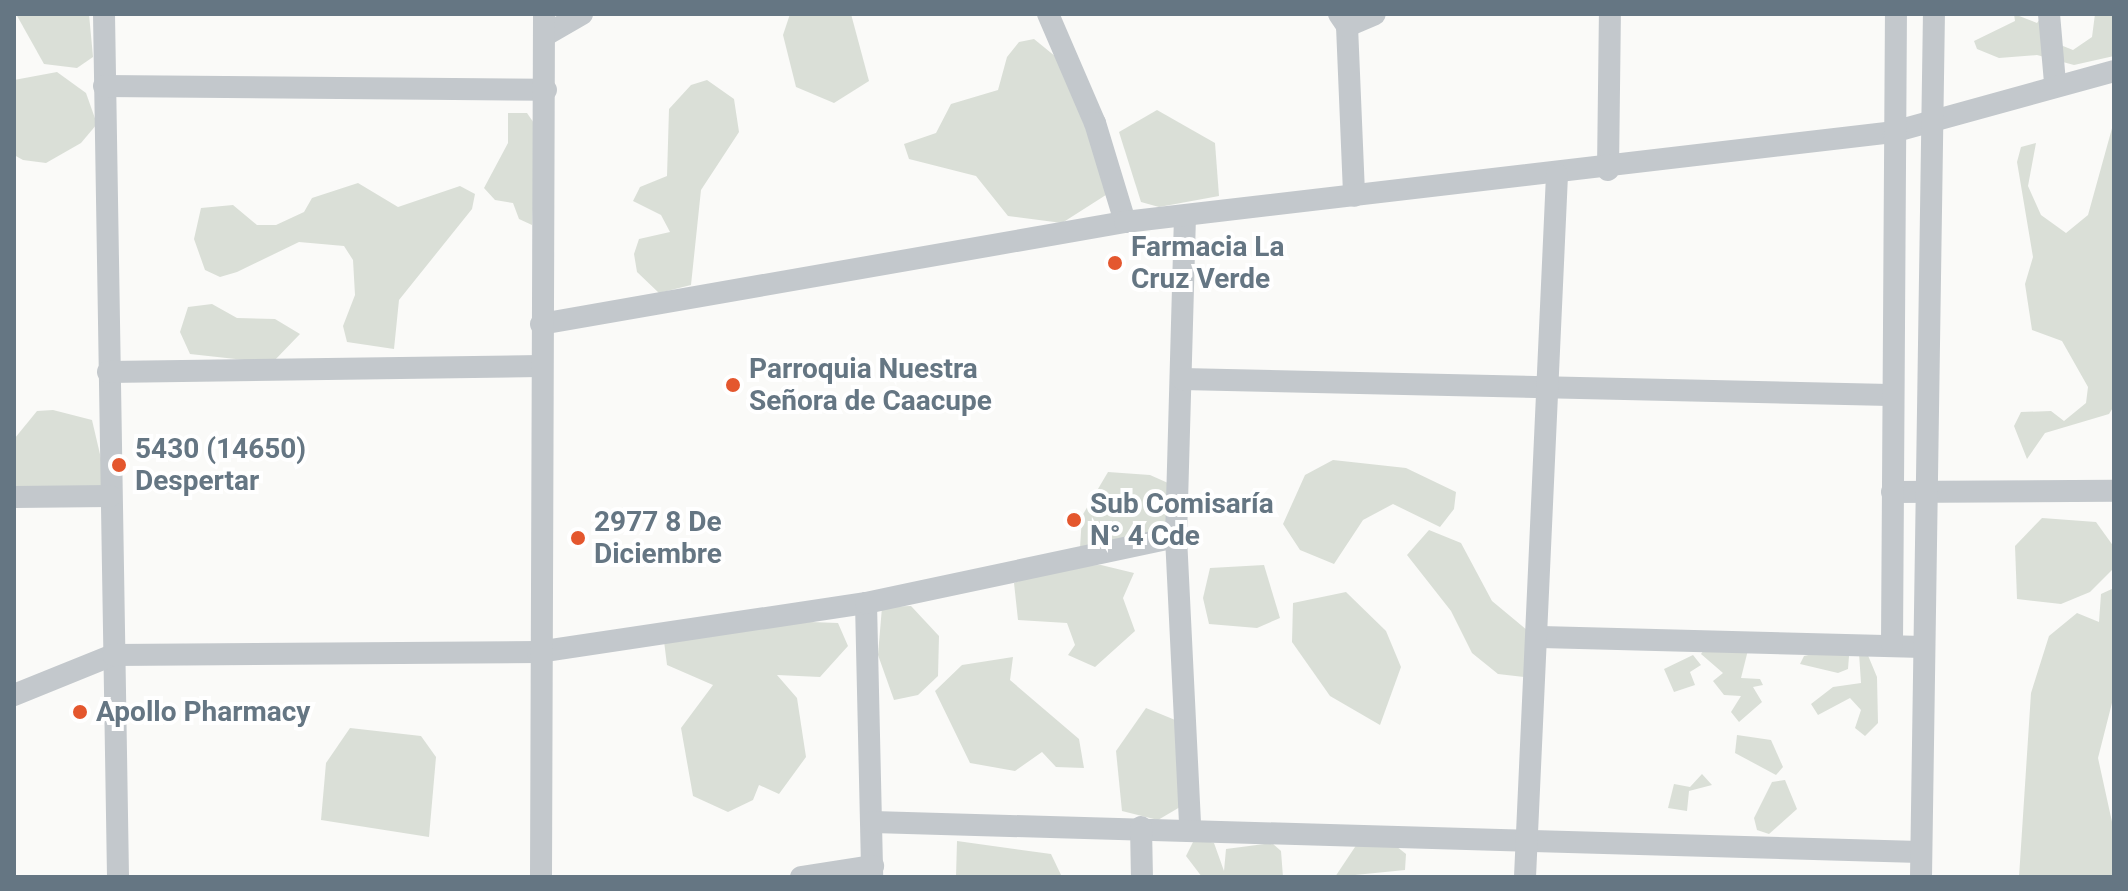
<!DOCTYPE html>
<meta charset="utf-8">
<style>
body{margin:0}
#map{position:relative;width:2128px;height:891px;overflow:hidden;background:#fafaf8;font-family:Roboto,sans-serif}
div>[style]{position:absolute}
.green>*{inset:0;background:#dadfd7}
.minor>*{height:22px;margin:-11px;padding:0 11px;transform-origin:11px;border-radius:11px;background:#c3c8cc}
.dots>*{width:22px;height:22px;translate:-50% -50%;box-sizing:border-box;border:4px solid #fff;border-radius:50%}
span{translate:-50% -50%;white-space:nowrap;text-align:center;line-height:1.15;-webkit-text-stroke:8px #fff;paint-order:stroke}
.poi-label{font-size:28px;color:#657683;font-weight:700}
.left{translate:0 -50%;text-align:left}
.frame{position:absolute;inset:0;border:16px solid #657683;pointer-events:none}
</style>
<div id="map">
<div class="green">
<i style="clip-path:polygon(16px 14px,89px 14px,93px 57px,77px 68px,44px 64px)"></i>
<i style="clip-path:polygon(790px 14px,851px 14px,869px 81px,834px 103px,796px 87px,783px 35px)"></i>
<i style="clip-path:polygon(2014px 14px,2037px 23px,2042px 16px,2058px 44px,2073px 50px,2092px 37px,2095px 14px,2114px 14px,2114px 56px,2074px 65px,2037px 55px,1999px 58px,1977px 49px,1974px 41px,2015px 21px)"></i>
<i style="clip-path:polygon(1034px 39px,1061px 61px,1109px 193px,1062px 223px,1008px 216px,976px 176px,909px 159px,904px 144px,936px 133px,951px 104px,998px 90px,1007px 57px,1019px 42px)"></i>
<i style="clip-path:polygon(57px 72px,86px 93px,97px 124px,81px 143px,46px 163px,23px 160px,14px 155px,14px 80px)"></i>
<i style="clip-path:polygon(707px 80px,734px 99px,739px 132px,701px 190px,691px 285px,659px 293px,637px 272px,634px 254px,639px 239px,670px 232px,661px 215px,633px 201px,640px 187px,667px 176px,669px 109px,691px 85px)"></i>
<i style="clip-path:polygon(1157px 110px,1215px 143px,1219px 196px,1159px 207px,1141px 202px,1119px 132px)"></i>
<i style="clip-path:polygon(508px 113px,527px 113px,538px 129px,532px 225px,519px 219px,513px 203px,495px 200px,484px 188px,508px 143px)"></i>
<i style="clip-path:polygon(2114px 121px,2114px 406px,2109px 414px,2045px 433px,2027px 459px,2014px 426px,2021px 412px,2051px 411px,2064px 421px,2086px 403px,2088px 387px,2062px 341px,2032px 330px,2025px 284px,2033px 257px,2017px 162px,2021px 147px,2036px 143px,2028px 186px,2041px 215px,2066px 233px,2088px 215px)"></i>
<i style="clip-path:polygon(358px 183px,398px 207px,460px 186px,475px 194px,472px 209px,399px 300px,394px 349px,347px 342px,343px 326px,355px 295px,353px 260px,344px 246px,299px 242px,237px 272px,220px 277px,205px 270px,194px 239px,201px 208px,233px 205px,257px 225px,276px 225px,304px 212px,312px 198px)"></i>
<i style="clip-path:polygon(212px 304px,237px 318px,275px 319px,300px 334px,272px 363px,190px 354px,180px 332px,188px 307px)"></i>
<i style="clip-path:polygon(53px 410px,92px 420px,106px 480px,100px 489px,14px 496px,15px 438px,37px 411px)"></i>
<i style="clip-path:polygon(1333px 460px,1406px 468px,1456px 492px,1454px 509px,1440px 527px,1393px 504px,1363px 520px,1334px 564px,1300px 550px,1283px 524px,1305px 475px)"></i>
<i style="clip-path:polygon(1108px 472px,1150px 475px,1177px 487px,1180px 514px,1161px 533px,1080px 548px,1082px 516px)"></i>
<i style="clip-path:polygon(2042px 518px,2096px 522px,2114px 547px,2114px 568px,2090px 592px,2061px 604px,2017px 599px,2015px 546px)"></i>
<i style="clip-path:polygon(1429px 530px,1461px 543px,1492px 601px,1533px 635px,1524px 677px,1498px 674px,1472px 653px,1451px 611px,1407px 555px)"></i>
<i style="clip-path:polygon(1101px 565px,1134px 573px,1123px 598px,1135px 631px,1095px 667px,1068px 655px,1075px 645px,1067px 623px,1018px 620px,1014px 583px,1059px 566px)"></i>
<i style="clip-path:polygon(1264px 565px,1280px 618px,1257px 628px,1209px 624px,1203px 598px,1210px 568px)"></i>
<i style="clip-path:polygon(2114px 588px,2114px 695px,2098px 758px,2114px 831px,2114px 877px,2019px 877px,2031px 693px,2049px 636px,2077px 613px,2099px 622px,2101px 594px)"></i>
<i style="clip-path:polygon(1346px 592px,1386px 631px,1401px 667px,1380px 725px,1330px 696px,1292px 642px,1293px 603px)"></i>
<i style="clip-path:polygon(911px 606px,939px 636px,938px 676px,918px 695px,894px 700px,878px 655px,882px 607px)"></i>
<i style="clip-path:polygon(783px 621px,838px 623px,848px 646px,820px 677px,777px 675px,797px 698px,806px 757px,779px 794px,759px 785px,753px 800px,728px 812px,693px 796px,681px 728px,713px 685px,667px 665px,664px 641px)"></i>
<i style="clip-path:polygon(1749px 646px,1741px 678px,1760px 679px,1763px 685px,1753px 687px,1762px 702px,1739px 722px,1731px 712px,1741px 696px,1724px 695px,1713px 681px,1723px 673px,1701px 654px,1706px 647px)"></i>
<i style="clip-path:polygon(1840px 648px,1849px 656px,1848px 669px,1838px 673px,1800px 664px,1804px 656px)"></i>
<i style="clip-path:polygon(1859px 653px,1867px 653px,1877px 677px,1878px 723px,1865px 736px,1855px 728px,1861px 710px,1850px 698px,1818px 715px,1811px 704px,1833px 687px,1861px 683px)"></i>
<i style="clip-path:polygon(1693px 655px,1701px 665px,1690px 672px,1695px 685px,1674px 692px,1664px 669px)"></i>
<i style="clip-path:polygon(1013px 657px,1010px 680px,1079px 739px,1084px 768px,1056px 767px,1042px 752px,1015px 771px,970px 763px,935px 691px,962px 665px)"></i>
<i style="clip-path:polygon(1146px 708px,1180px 722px,1180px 807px,1158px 820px,1122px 811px,1116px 751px)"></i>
<i style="clip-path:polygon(350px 728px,421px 736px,436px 757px,429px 837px,321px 820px,326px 763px)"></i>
<i style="clip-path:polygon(1737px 735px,1771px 740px,1783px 767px,1776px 775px,1735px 753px)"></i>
<i style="clip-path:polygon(1702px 774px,1712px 785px,1689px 791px,1687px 811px,1668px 808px,1674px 784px,1690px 787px)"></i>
<i style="clip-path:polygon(1785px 780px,1797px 809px,1769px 834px,1757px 830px,1754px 818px,1772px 782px)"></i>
<i style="clip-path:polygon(1195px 838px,1214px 843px,1224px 871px,1226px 849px,1272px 843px,1281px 851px,1283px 877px,1202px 877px,1186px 856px)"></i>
<i style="clip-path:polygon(957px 841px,1051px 854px,1062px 877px,956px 877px)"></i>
<i style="clip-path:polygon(1357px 844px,1396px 846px,1406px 854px,1405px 870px,1335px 877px)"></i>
</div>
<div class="minor">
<i style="left:104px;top:14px;width:863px;rotate:89.07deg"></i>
<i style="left:1048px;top:14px;width:119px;rotate:66.7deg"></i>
<i style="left:1095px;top:123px;width:103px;rotate:73.1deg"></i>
<i style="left:1339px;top:14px;width:14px;rotate:56deg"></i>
<i style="left:1347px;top:26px;width:170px;rotate:87.6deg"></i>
<i style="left:2049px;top:14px;width:69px;rotate:85deg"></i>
<i style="left:1347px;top:26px;width:30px;rotate:-23deg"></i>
<i style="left:544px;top:36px;width:44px;rotate:-30.1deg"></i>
<i style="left:104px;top:86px;width:442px;rotate:0.5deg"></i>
<i style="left:1608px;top:170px;width:156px;rotate:-89.3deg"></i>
<i style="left:1185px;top:216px;width:321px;rotate:91.6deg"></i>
<i style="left:1176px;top:537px;width:290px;rotate:87.2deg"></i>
<i style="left:541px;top:324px;width:593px;rotate:-9.91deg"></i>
<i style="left:1125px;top:222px;width:773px;rotate:-6.68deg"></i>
<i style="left:1893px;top:132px;width:229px;rotate:-15.4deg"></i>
<i style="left:108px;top:372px;width:432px;rotate:-0.8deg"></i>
<i style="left:1182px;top:379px;width:708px;rotate:1.29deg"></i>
<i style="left:1892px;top:492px;width:222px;rotate:-0.3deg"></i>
<i style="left:14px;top:497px;width:96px;rotate:-0.6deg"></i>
<i style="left:866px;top:603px;width:274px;rotate:88.7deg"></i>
<i style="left:1541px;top:637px;width:382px;rotate:1.5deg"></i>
<i style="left:1892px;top:644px;width:630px;rotate:-89.64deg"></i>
<i style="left:14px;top:695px;width:107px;rotate:-22deg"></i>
<i style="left:113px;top:655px;width:425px;rotate:-0.4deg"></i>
<i style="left:538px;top:652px;width:332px;rotate:-8.5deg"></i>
<i style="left:866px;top:603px;width:317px;rotate:-12deg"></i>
<i style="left:873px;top:822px;width:1047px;rotate:1.64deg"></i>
<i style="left:1141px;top:827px;width:50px;rotate:88.9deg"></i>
<i style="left:541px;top:877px;width:863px;rotate:-89.8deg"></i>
<i style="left:801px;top:877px;width:73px;rotate:-8.7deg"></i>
<i style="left:1525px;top:877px;width:703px;rotate:-87.39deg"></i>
<i style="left:1921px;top:877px;width:863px;rotate:-89.14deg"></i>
</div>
<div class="dots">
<i style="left:1115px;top:263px;background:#e4572e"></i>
<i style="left:733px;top:385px;background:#e4572e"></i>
<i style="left:119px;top:465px;background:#e4572e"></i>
<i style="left:1074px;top:520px;background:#e4572e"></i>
<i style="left:578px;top:538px;background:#e4572e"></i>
<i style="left:80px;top:712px;background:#e4572e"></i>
</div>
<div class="poi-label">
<span class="left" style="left:1131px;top:263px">Farmacia La<br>Cruz Verde</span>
<span class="left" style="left:749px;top:385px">Parroquia Nuestra<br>Señora de Caacupe</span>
<span class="left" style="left:135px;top:465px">5430 (14650)<br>Despertar</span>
<span class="left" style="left:1090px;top:520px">Sub Comisaría<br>N° 4 Cde</span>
<span class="left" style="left:594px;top:538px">2977 8 De<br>Diciembre</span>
<span class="left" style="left:96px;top:712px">Apollo Pharmacy</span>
</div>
<div class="frame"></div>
</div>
